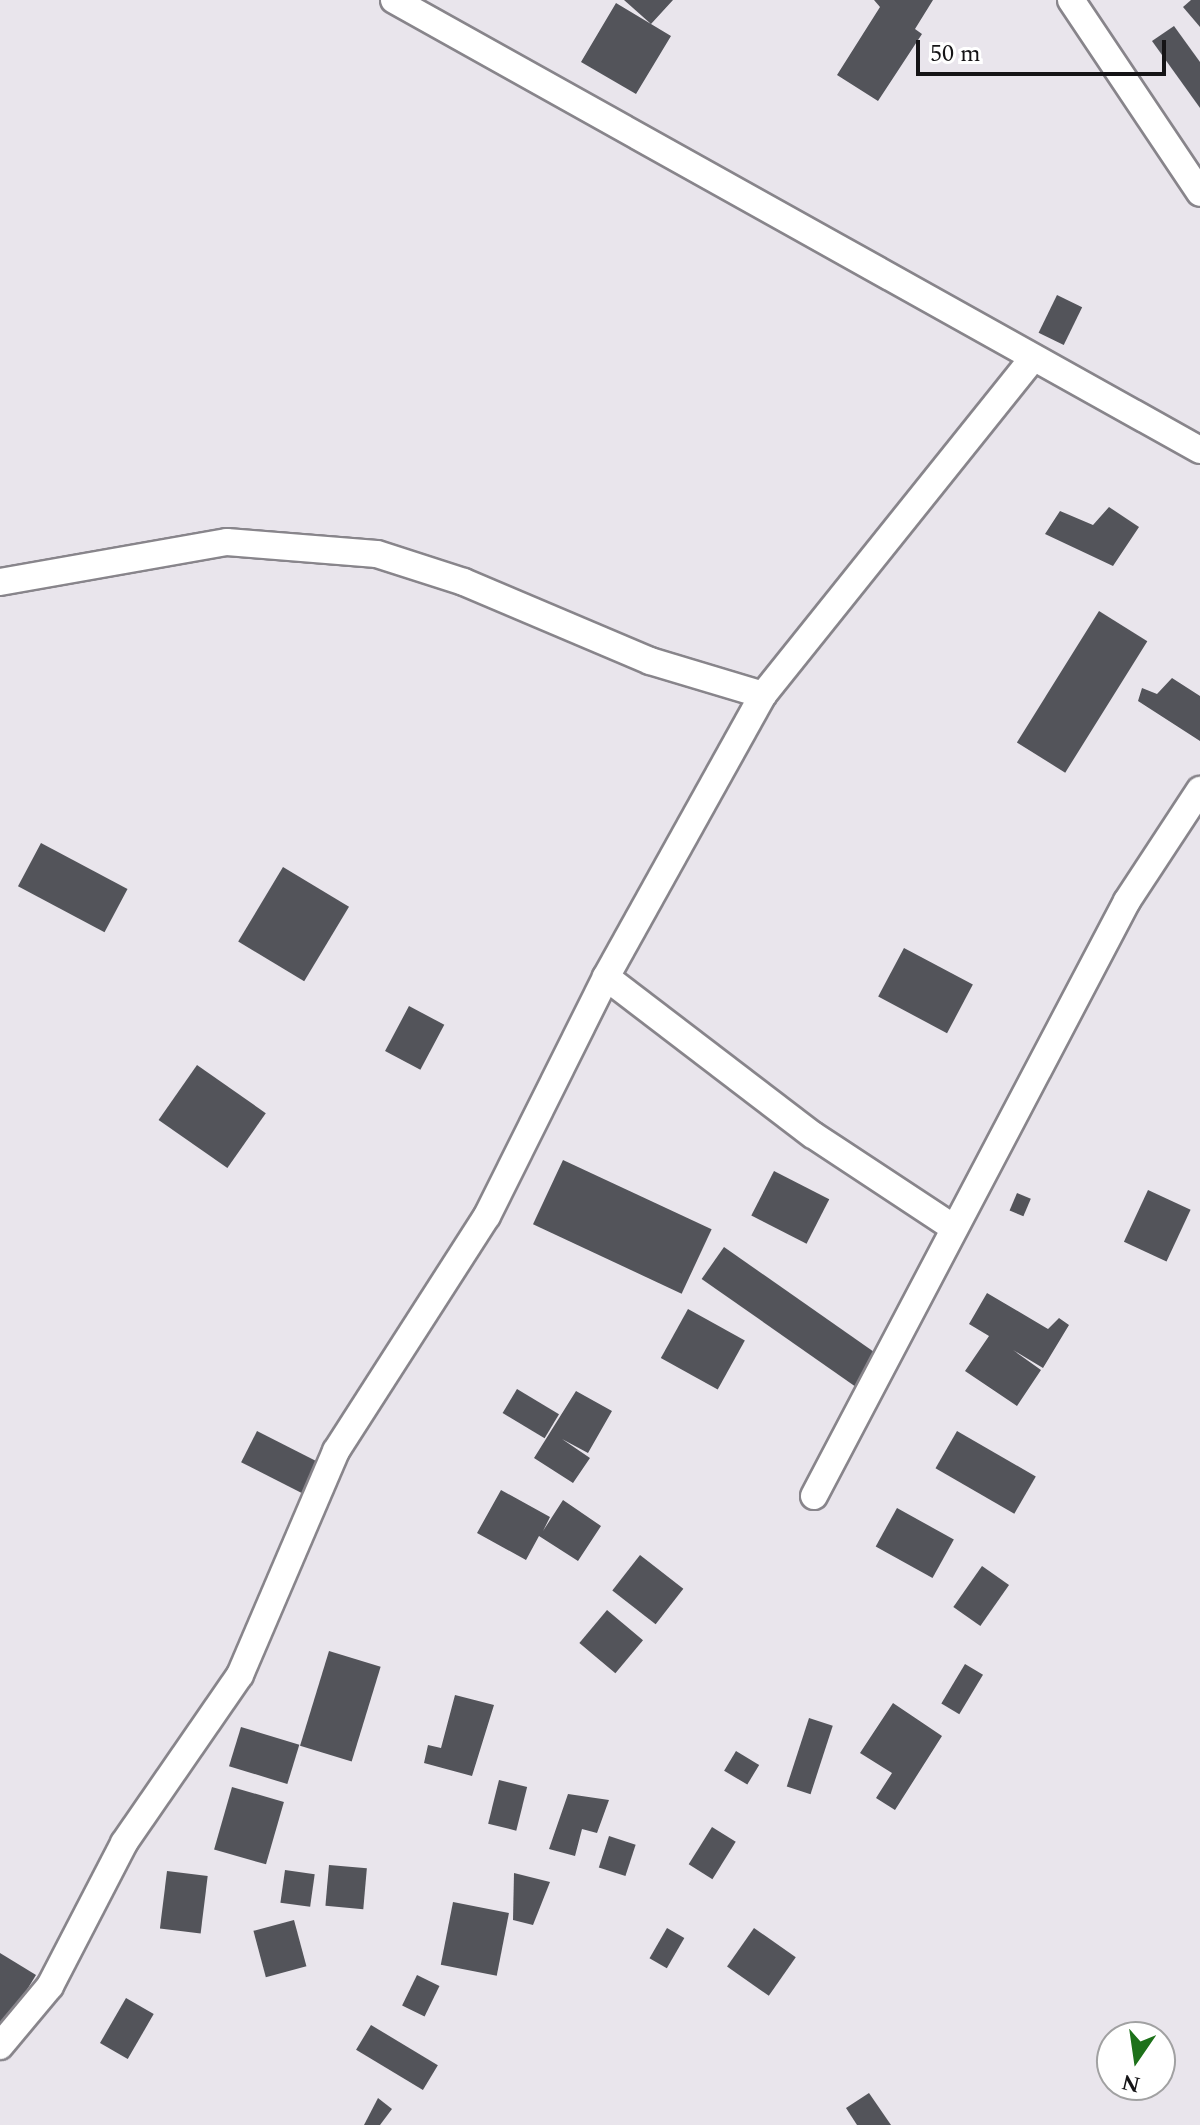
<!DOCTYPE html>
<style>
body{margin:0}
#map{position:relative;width:1200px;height:2125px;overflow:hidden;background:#e9e5ec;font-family:Spectral,serif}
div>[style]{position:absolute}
.building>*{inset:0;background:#53545a;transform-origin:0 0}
.roads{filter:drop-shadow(2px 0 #88858b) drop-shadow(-2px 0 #88858b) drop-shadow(0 2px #88858b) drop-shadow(0 -2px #88858b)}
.minor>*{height:26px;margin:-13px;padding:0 13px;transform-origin:13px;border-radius:13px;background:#fff}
span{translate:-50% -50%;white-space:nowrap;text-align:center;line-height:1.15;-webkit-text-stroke:8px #fff;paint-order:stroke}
.north{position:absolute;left:1096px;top:2021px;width:80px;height:80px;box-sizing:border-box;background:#fff;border:2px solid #a1a1a2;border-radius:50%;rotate:193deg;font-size:22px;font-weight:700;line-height:32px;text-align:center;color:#151416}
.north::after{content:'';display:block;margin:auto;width:28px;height:36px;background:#1d711a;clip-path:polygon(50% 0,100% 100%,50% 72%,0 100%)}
.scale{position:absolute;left:916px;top:40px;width:250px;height:36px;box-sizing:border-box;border:4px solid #151416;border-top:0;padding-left:10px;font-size:24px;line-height:28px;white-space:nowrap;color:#151416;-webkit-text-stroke:6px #fff;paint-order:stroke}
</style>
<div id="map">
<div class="building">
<i style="clip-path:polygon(624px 0,673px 0,651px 24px,671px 36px,636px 94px,581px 62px,616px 3px,651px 24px)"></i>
<i style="clip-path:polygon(874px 0,933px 0,915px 29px,922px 34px,878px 101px,837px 75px,880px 7px)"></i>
<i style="clip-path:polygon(1191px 0,1200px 0,1200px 27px,1183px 7px)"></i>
<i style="clip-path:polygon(1174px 26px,1200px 62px,1200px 108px,1152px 41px)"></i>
<i style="left:1057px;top:295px;width:28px;height:42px;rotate:26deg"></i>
<i style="clip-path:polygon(1109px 507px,1139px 527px,1113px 566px,1045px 534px,1060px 511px,1093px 525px)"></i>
<i style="left:1099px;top:611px;width:57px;height:155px;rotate:32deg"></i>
<i style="clip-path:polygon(1172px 678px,1200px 696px,1200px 741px,1138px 701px,1142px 688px,1157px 694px)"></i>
<i style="left:41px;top:843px;width:98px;height:49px;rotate:28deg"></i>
<i style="left:283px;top:867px;width:77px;height:87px;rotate:31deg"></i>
<i style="left:904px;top:948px;width:78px;height:55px;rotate:28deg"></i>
<i style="left:409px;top:1006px;width:40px;height:51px;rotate:28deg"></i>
<i style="left:197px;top:1065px;width:84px;height:67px;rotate:35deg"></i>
<i style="left:563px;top:1160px;width:164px;height:71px;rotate:25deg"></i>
<i style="left:774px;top:1171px;width:62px;height:50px;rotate:27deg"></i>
<i style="left:1148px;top:1190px;width:47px;height:57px;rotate:25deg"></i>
<i style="left:1017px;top:1193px;width:15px;height:19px;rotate:23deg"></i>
<i style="left:724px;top:1247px;width:188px;height:39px;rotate:35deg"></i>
<i style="clip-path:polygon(987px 1293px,1048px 1329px,1059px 1318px,1069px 1325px,1043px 1368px,1013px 1350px,1041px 1370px,1017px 1406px,965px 1371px,989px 1336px,969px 1324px)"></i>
<i style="left:688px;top:1309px;width:65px;height:56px;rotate:29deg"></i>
<i style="left:517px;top:1389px;width:49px;height:28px;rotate:31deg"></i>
<i style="clip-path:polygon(576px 1391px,612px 1411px,588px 1453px,562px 1439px,590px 1458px,573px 1483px,534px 1458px)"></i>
<i style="left:257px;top:1431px;width:79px;height:35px;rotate:27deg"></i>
<i style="left:957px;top:1431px;width:91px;height:43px;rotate:30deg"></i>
<i style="clip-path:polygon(501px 1490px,550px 1517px,543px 1531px,563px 1500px,601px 1526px,578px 1561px,539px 1536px,526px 1560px,477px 1533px)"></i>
<i style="left:897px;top:1508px;width:65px;height:44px;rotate:29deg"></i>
<i style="left:640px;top:1555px;width:55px;height:45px;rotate:38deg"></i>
<i style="left:982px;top:1566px;width:33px;height:50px;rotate:35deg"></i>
<i style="left:607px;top:1610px;width:47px;height:43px;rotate:40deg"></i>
<i style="left:329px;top:1651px;width:54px;height:99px;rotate:17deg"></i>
<i style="left:965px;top:1664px;width:21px;height:46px;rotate:31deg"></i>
<i style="clip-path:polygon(455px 1695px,494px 1705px,472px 1776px,424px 1763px,428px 1745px,441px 1748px)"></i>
<i style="clip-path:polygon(893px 1703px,942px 1736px,895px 1810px,876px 1798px,892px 1773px,860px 1753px)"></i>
<i style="left:809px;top:1718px;width:25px;height:72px;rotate:18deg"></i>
<i style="left:241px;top:1727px;width:61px;height:41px;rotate:17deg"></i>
<i style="left:736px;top:1751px;width:27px;height:23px;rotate:31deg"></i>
<i style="left:499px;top:1780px;width:29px;height:45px;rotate:14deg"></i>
<i style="left:232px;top:1787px;width:54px;height:65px;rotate:16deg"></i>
<i style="clip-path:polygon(568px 1794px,609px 1800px,597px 1833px,582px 1829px,575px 1856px,549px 1849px)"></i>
<i style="left:712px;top:1827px;width:28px;height:44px;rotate:32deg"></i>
<i style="left:609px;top:1836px;width:28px;height:33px;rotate:18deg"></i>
<i style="left:329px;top:1865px;width:38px;height:41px;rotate:5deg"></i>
<i style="left:285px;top:1870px;width:30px;height:33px;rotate:8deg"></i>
<i style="left:167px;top:1871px;width:41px;height:58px;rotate:7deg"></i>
<i style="clip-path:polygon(514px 1873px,550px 1882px,533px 1925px,513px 1920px)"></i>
<i style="left:453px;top:1902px;width:57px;height:64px;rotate:11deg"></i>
<i style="left:294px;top:1920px;width:48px;height:42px;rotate:75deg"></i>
<i style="left:667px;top:1928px;width:20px;height:35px;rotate:30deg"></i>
<i style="left:754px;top:1928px;width:51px;height:47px;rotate:35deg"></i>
<i style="clip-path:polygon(0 1953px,36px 1975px,0 2034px)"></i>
<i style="left:417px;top:1975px;width:25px;height:34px;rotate:26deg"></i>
<i style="left:126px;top:1998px;width:32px;height:52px;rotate:30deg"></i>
<i style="left:371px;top:2025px;width:78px;height:29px;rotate:31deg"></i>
<i style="clip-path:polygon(869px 2093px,891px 2125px,857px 2125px,846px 2108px)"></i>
<i style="clip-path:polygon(378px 2098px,392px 2109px,380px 2125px,364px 2125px)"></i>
</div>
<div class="roads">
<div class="minor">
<i style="left:394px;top:0;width:923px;rotate:29.18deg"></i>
<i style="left:1071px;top:0;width:232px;rotate:56.2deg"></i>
<i style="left:0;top:582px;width:230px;rotate:-10deg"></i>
<i style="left:227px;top:542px;width:150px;rotate:4.6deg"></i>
<i style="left:377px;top:554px;width:91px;rotate:17.8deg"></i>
<i style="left:464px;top:582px;width:202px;rotate:23deg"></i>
<i style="left:650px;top:661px;width:118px;rotate:16.7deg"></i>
<i style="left:606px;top:977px;width:260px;rotate:37.4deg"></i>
<i style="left:813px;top:1135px;width:165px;rotate:33.4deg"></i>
<i style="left:814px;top:1496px;width:672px;rotate:-62.25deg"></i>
<i style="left:1127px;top:901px;width:133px;rotate:-56.7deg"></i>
<i style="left:0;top:2046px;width:78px;rotate:-50.2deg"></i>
<i style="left:50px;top:1986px;width:161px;rotate:-62.6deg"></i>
<i style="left:124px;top:1843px;width:204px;rotate:-55.4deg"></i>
<i style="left:240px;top:1675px;width:244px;rotate:-66.8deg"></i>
<i style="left:336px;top:1451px;width:279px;rotate:-57.3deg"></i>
<i style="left:487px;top:1216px;width:267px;rotate:-63.5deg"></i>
<i style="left:606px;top:977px;width:323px;rotate:-60.9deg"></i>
<i style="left:763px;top:695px;width:430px;rotate:-51.3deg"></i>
</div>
</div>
<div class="north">N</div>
<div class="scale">50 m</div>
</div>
